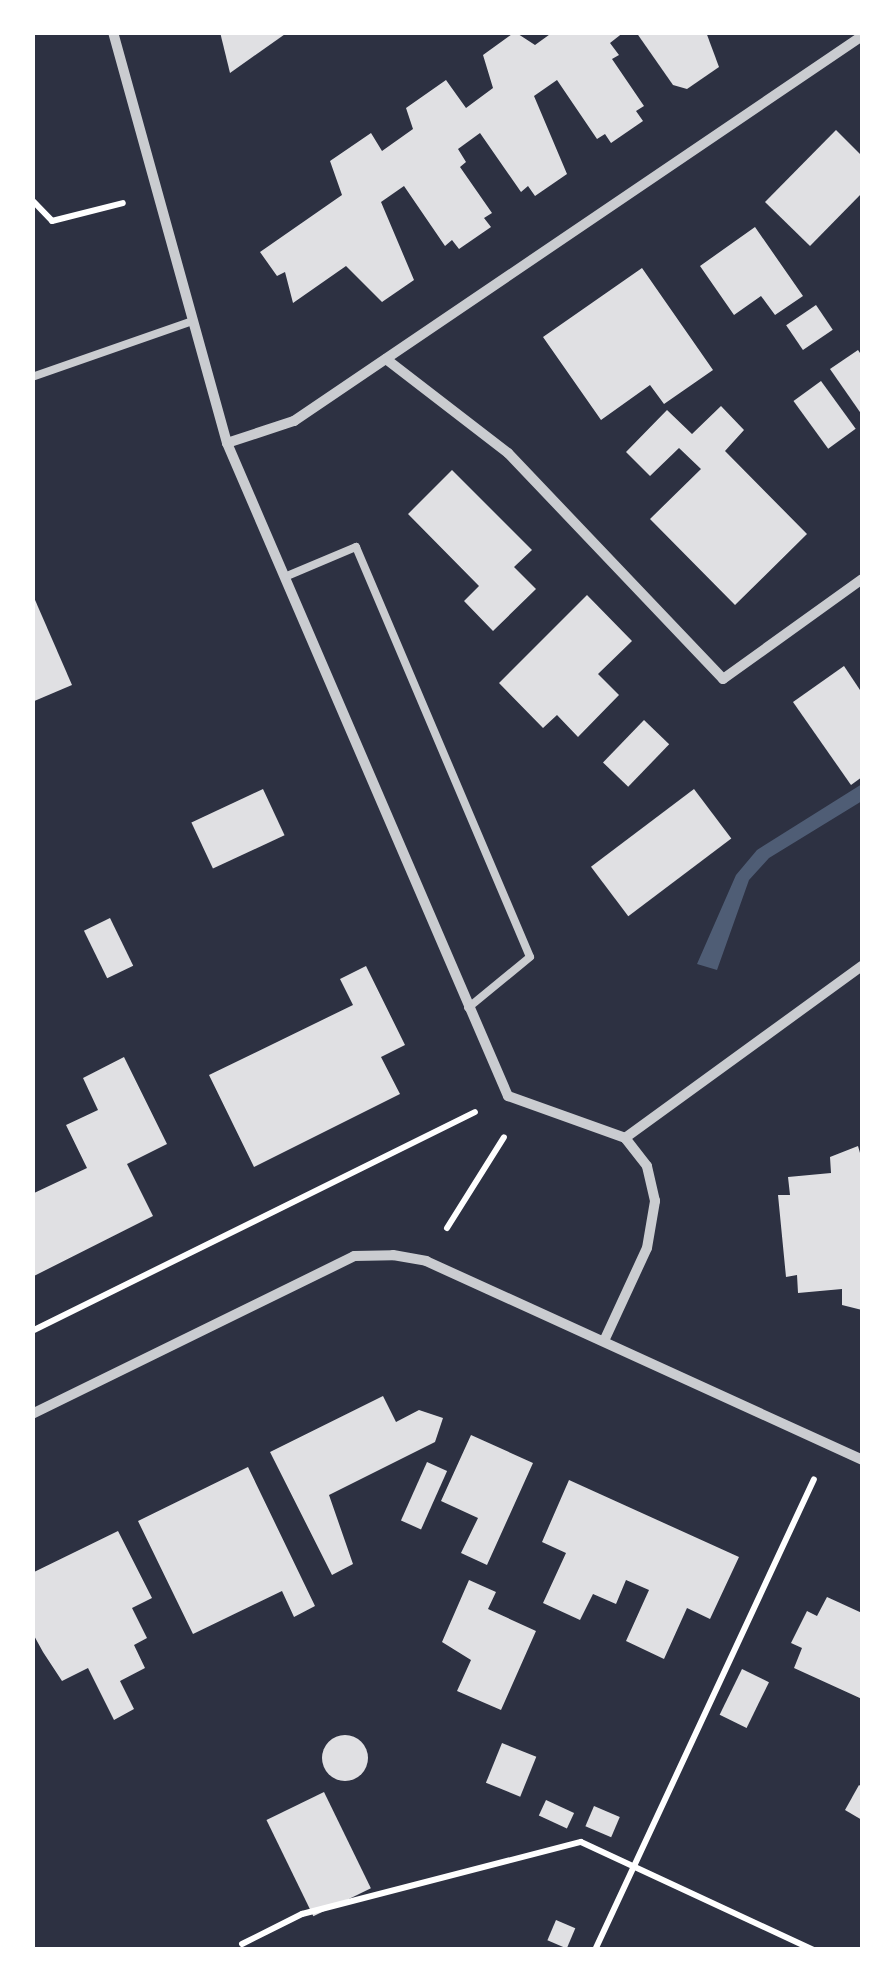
<!DOCTYPE html>
<style>
body{margin:0}
#map{position:relative;width:895px;height:1982px;overflow:hidden;background:#2d3142;font-family:Manrope,sans-serif}
div>[style]{position:absolute}
.water>*{inset:0;background:#4f5d75}
.building>*{inset:0;background:#e0e0e3;transform-origin:0 0}
.round{border-radius:50%}
.path>*{height:6px;margin:-3px;padding:0 3px;transform-origin:3px;border-radius:3px;background:#fff}
.service>*{height:8px;margin:-4px;padding:0 4px;transform-origin:4px;border-radius:4px;background:#caccd0}
.minor>*{height:10px;margin:-5px;padding:0 5px;transform-origin:5px;border-radius:5px;background:#caccd0}
span{translate:-50% -50%;white-space:nowrap;text-align:center;line-height:1.15;-webkit-text-stroke:8px #fff;paint-order:stroke}
.frame{position:absolute;inset:0;border:35px solid #fff;pointer-events:none}
</style>
<div id="map">
<div class="water">
<i style="clip-path:polygon(862px 784px,862px 801px,769px 858px,749px 880px,717px 970px,697px 964px,736px 875px,757px 850px)"></i>
</div>
<div class="building">
<i style="clip-path:polygon(220px 32px,288px 32px,230px 73px)"></i>
<i style="clip-path:polygon(515px 32px,535px 45px,553px 32px,624px 32px,610px 43px,619px 55px,612px 59px,644px 106px,636px 111px,643px 121px,611px 143px,605px 134px,597px 139px,557px 80px,534px 96px,567px 174px,535px 196px,528px 186px,521px 192px,480px 133px,458px 149px,466px 162px,460px 167px,492px 213px,484px 218px,491px 227px,459px 249px,452px 240px,445px 246px,404px 186px,381px 202px,414px 280px,382px 302px,346px 266px,293px 303px,285px 272px,277px 276px,260px 252px,342px 195px,330px 161px,371px 133px,382px 151px,413px 129px,406px 108px,446px 80px,466px 108px,493px 88px,483px 55px)"></i>
<i style="clip-path:polygon(636px 32px,706px 32px,719px 67px,687px 89px,673px 85px)"></i>
<i style="clip-path:polygon(836px 130px,862px 156px,862px 193px,810px 246px,765px 202px)"></i>
<i style="clip-path:polygon(755px 227px,803px 296px,775px 315px,761px 296px,734px 315px,700px 266px)"></i>
<i style="clip-path:polygon(642px 268px,713px 370px,664px 404px,650px 385px,601px 420px,543px 337px)"></i>
<i style="left:816px;top:305px;width:30px;height:36px;rotate:56deg"></i>
<i style="clip-path:polygon(858px 350px,862px 356px,862px 415px,830px 369px)"></i>
<i style="left:821px;top:381px;width:59px;height:34px;rotate:54deg"></i>
<i style="clip-path:polygon(721px 406px,744px 430px,725px 451px,807px 534px,735px 605px,650px 519px,701px 469px,679px 448px,650px 476px,626px 452px,667px 410px,692px 434px)"></i>
<i style="clip-path:polygon(452px 470px,532px 550px,514px 567px,536px 589px,493px 631px,464px 601px,479px 586px,408px 514px)"></i>
<i style="clip-path:polygon(32px 593px,72px 685px,32px 702px)"></i>
<i style="clip-path:polygon(587px 595px,632px 641px,598px 674px,619px 695px,578px 737px,557px 715px,543px 728px,499px 683px)"></i>
<i style="clip-path:polygon(844px 666px,862px 693px,862px 777px,851px 785px,793px 702px)"></i>
<i style="left:644px;top:720px;width:35px;height:59px;rotate:44deg"></i>
<i style="left:263px;top:789px;width:51px;height:79px;rotate:65deg"></i>
<i style="left:694px;top:789px;width:62px;height:129px;rotate:53deg"></i>
<i style="left:110px;top:918px;width:53px;height:29px;rotate:64deg"></i>
<i style="clip-path:polygon(366px 966px,405px 1045px,381px 1057px,400px 1094px,254px 1167px,209px 1075px,353px 1005px,340px 979px)"></i>
<i style="clip-path:polygon(124px 1057px,167px 1144px,127px 1164px,153px 1216px,32px 1277px,32px 1194px,87px 1168px,66px 1125px,98px 1110px,83px 1078px)"></i>
<i style="clip-path:polygon(858px 1146px,862px 1160px,862px 1310px,842px 1305px,842px 1289px,798px 1293px,797px 1275px,786px 1277px,778px 1195px,790px 1195px,788px 1177px,831px 1173px,830px 1157px)"></i>
<i style="clip-path:polygon(383px 1396px,396px 1422px,419px 1410px,443px 1418px,435px 1442px,329px 1495px,353px 1564px,332px 1575px,270px 1452px)"></i>
<i style="clip-path:polygon(471px 1435px,533px 1463px,487px 1565px,461px 1553px,478px 1518px,441px 1501px)"></i>
<i style="left:427px;top:1462px;width:22px;height:64px;rotate:24deg"></i>
<i style="clip-path:polygon(248px 1467px,315px 1606px,294px 1617px,282px 1591px,193px 1634px,138px 1521px)"></i>
<i style="clip-path:polygon(569px 1480px,739px 1557px,710px 1619px,687px 1608px,664px 1659px,626px 1641px,649px 1590px,626px 1580px,616px 1604px,593px 1594px,580px 1620px,543px 1603px,566px 1553px,542px 1542px)"></i>
<i style="clip-path:polygon(118px 1531px,152px 1598px,132px 1608px,147px 1638px,134px 1645px,145px 1668px,120px 1681px,134px 1709px,114px 1720px,88px 1668px,62px 1681px,43px 1652px,32px 1632px,32px 1573px)"></i>
<i style="clip-path:polygon(469px 1580px,496px 1592px,488px 1609px,536px 1631px,501px 1710px,457px 1691px,471px 1660px,442px 1642px)"></i>
<i style="clip-path:polygon(827px 1597px,862px 1613px,862px 1699px,794px 1668px,802px 1648px,791px 1643px,807px 1611px,817px 1616px)"></i>
<i style="left:742px;top:1669px;width:30px;height:51px;rotate:26deg"></i>
<i class="round" style="left:322px;top:1735px;width:46px;height:46px"></i>
<i style="left:502px;top:1743px;width:37px;height:43px;rotate:22deg"></i>
<i style="clip-path:polygon(859px 1785px,862px 1787px,862px 1820px,845px 1810px)"></i>
<i style="left:324px;top:1792px;width:107px;height:64px;rotate:64deg"></i>
<i style="left:546px;top:1800px;width:31px;height:17px;rotate:25deg"></i>
<i style="left:594px;top:1806px;width:28px;height:22px;rotate:23deg"></i>
<i style="left:556px;top:1920px;width:21px;height:22px;rotate:23deg"></i>
</div>
<div class="path">
<i style="left:32px;top:200px;width:29px;rotate:46deg"></i>
<i style="left:52px;top:221px;width:73px;rotate:-14.2deg"></i>
<i style="left:447px;top:1228px;width:107px;rotate:-57.9deg"></i>
<i style="left:32px;top:1331px;width:494px;rotate:-26.3deg"></i>
<i style="left:242px;top:1944px;width:67px;rotate:-26.6deg"></i>
<i style="left:302px;top:1914px;width:288px;rotate:-14.5deg"></i>
<i style="left:581px;top:1842px;width:257px;rotate:24.9deg"></i>
<i style="left:595px;top:1950px;width:519px;rotate:-65.06deg"></i>
</div>
<div class="service">
<i style="left:32px;top:377px;width:170px;rotate:-19.2deg"></i>
<i style="left:287px;top:576px;width:75px;rotate:-22.8deg"></i>
<i style="left:356px;top:547px;width:445px;rotate:67deg"></i>
<i style="left:530px;top:957px;width:80px;rotate:140.6deg"></i>
</div>
<div class="minor">
<i style="left:113px;top:32px;width:427px;rotate:74.5deg"></i>
<i style="left:227px;top:443px;width:711px;rotate:66.72deg"></i>
<i style="left:508px;top:1096px;width:124px;rotate:19.7deg"></i>
<i style="left:386px;top:359px;width:154px;rotate:37.6deg"></i>
<i style="left:508px;top:453px;width:312px;rotate:46.4deg"></i>
<i style="left:723px;top:679px;width:171px;rotate:-35.7deg"></i>
<i style="left:227px;top:443px;width:71px;rotate:-18.2deg"></i>
<i style="left:294px;top:421px;width:686px;rotate:-34.13deg"></i>
<i style="left:625px;top:1138px;width:293px;rotate:-36deg"></i>
<i style="left:604px;top:1341px;width:102px;rotate:-65.2deg"></i>
<i style="left:647px;top:1248px;width:48px;rotate:-80.3deg"></i>
<i style="left:655px;top:1201px;width:36px;rotate:-103deg"></i>
<i style="left:647px;top:1166px;width:36px;rotate:-128deg"></i>
<i style="left:32px;top:1414px;width:359px;rotate:-26.1deg"></i>
<i style="left:354px;top:1256px;width:39px;rotate:-1deg"></i>
<i style="left:393px;top:1255px;width:34px;rotate:10deg"></i>
<i style="left:426px;top:1261px;width:479px;rotate:24.5deg"></i>
</div>
<div class="frame"></div>
</div>
